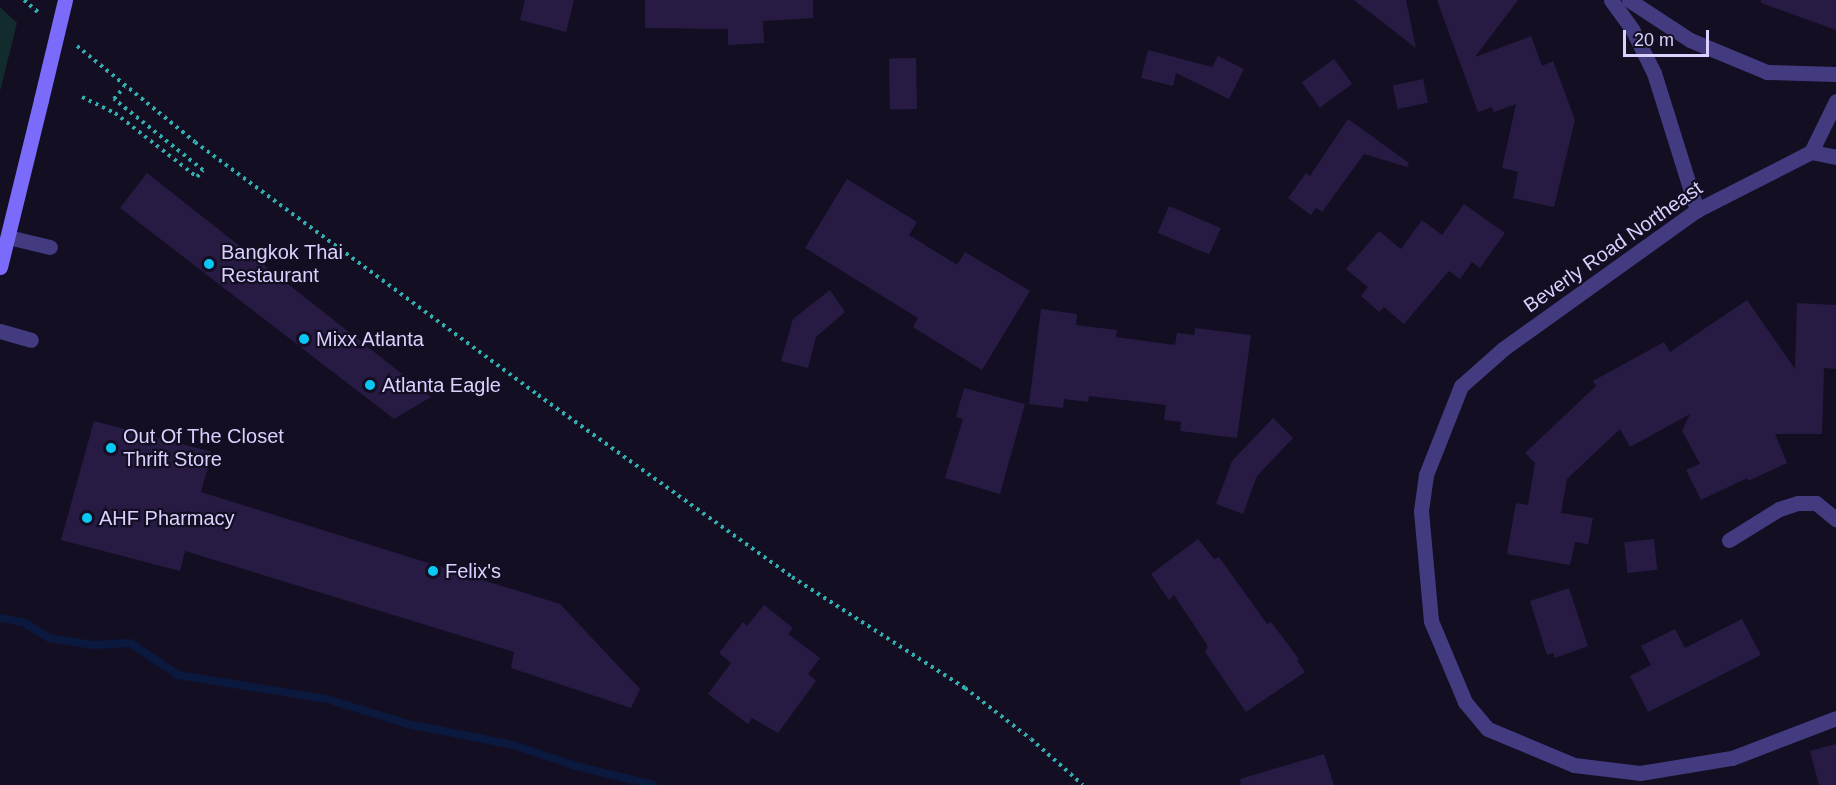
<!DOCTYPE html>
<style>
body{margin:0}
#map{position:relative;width:1836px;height:785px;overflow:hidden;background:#140e23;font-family:Arial,sans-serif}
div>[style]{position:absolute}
.green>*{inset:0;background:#122b2c}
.stream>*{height:8px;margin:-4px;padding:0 4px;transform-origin:4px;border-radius:4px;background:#0b193f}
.building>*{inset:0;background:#271b43;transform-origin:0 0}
.path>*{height:4px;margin-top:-2px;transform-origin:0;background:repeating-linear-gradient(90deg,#32aeb1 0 3px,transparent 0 7.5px)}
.lane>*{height:15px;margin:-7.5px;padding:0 7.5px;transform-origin:7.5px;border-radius:7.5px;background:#433b80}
.street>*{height:15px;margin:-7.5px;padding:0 7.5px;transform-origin:7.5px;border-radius:7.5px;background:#433b80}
.secondary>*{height:15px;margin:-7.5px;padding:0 7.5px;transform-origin:7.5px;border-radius:7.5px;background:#7b6bfb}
.secondary-bridge>*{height:15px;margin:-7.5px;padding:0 7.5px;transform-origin:7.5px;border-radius:7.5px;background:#7b6bfb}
.dots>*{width:16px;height:16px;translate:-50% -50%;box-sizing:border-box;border:3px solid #140e23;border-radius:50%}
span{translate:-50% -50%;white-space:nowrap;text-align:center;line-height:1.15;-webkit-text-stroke:4.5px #140e23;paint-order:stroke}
.street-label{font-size:20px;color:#dad1fe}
.poi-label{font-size:20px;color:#dad1fe}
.left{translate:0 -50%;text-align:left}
.scale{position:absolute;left:1623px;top:30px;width:86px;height:27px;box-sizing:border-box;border:3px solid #dad1fe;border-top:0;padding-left:8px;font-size:18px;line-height:21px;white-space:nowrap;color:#dad1fe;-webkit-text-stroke:4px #140e23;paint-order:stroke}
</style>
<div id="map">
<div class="green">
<i style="clip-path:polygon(0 7px,17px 23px,0 91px)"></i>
</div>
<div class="stream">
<i style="left:0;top:618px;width:25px;rotate:11deg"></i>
<i style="left:25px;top:623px;width:28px;rotate:32deg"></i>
<i style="left:49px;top:638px;width:45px;rotate:9deg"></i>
<i style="left:93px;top:645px;width:37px;rotate:-3deg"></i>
<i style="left:130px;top:643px;width:58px;rotate:33.7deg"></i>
<i style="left:178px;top:675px;width:151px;rotate:9.2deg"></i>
<i style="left:327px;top:699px;width:85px;rotate:17.2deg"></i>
<i style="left:408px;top:724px;width:107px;rotate:11.3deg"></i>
<i style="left:513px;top:745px;width:66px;rotate:18.4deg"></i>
<i style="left:576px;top:766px;width:80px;rotate:13.7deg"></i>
</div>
<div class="building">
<i style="clip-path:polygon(525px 0,574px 0,566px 32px,520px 20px)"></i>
<i style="clip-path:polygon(645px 0,813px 0,813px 18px,763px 21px,764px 43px,728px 45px,728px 29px,645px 28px)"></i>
<i style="clip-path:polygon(1354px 0,1406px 0,1416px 48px)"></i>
<i style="clip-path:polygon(1437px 0,1518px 0,1475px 57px,1531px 36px,1542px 66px,1553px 61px,1575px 120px,1554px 207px,1513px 198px,1518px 172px,1502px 168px,1516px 104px,1494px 112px,1492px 107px,1478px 112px)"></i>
<i style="clip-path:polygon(1761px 0,1836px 0,1836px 30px,1761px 3px)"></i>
<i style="clip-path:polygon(1148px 50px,1212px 67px,1218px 56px,1244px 69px,1229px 99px,1176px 73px,1173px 86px,1141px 78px)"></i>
<i style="left:916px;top:58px;width:51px;height:27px;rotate:89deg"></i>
<i style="left:1334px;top:59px;width:31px;height:40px;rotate:54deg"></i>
<i style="left:1423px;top:79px;width:24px;height:31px;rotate:78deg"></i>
<i style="clip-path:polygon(1348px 119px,1409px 163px,1407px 167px,1364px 154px,1322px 212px,1316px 208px,1311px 215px,1288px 198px,1306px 173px,1310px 176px)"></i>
<i style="clip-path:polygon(147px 173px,349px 332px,431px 397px,394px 419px,120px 208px)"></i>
<i style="clip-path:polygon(847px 179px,917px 222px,909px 235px,957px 265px,965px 252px,1030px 291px,982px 370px,913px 327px,918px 318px,805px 248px)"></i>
<i style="clip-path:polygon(1464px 204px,1505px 233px,1480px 268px,1472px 262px,1460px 279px,1449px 271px,1404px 324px,1384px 307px,1379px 312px,1361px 296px,1368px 287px,1346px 269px,1379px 231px,1401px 249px,1422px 220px,1442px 235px)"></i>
<i style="left:1169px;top:206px;width:56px;height:29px;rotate:23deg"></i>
<i style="clip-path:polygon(830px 290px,845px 312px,816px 337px,808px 368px,781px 361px,793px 319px)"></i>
<i style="clip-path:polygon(1747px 300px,1795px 369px,1797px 303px,1836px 305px,1836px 369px,1824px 368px,1822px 434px,1775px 434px,1787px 463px,1748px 481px,1747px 478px,1701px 500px,1686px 470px,1700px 464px,1682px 431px,1690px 414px,1630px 447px,1620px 429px,1567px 479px,1561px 513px,1593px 518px,1588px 544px,1575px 542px,1570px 565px,1507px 554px,1516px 503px,1528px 505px,1535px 463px,1525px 453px,1596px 386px,1593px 381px,1664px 342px,1670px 352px)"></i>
<i style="clip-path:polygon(1041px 309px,1077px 314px,1076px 325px,1117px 330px,1116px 337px,1175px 345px,1177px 333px,1194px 335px,1195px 328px,1251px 335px,1237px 438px,1180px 431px,1181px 422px,1164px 420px,1166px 405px,1089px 396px,1088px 402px,1064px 399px,1063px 408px,1029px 404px)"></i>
<i style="clip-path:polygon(964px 388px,1025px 404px,1000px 494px,945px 478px,963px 419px,956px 417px)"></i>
<i style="clip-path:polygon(1273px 418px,1293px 438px,1257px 476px,1243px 514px,1216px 504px,1232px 461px)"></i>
<i style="clip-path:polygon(94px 421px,212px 452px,201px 492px,560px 604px,640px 689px,631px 708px,511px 668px,514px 652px,185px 551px,180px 571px,61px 540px)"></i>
<i style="clip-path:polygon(1198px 539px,1214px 559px,1219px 557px,1267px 624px,1271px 622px,1299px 659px,1297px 660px,1305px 672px,1246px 712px,1205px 652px,1208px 646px,1174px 595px,1169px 600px,1151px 574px)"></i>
<i style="left:1654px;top:539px;width:31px;height:30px;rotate:84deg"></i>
<i style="clip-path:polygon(1569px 588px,1588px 646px,1555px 658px,1553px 653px,1547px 655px,1530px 601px)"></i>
<i style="clip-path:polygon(764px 605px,793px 628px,788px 634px,820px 658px,808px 674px,816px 681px,778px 733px,752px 718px,748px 724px,708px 694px,731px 663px,719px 653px,743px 622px,747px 626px)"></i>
<i style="clip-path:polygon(1742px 619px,1761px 655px,1648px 712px,1630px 676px,1651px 665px,1641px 646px,1675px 629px,1685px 648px)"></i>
<i style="clip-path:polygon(1836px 744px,1836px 785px,1819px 785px,1810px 751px)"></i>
<i style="clip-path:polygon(1324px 754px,1334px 785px,1241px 785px,1240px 779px)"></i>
</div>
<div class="path">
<i style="left:24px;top:0;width:20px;rotate:41deg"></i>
<i style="left:77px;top:46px;width:152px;rotate:39.1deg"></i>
<i style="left:195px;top:142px;width:426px;rotate:36.4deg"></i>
<i style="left:538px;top:395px;width:312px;rotate:35.6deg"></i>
<i style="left:792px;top:577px;width:206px;rotate:32.7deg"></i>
<i style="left:965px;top:688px;width:83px;rotate:37.7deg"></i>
<i style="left:1031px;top:739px;width:69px;rotate:41.5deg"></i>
<i style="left:82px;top:97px;width:37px;rotate:26deg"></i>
<i style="left:115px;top:113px;width:104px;rotate:38deg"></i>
<i style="left:197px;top:177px;width:9px;rotate:-49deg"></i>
<i style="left:203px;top:170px;width:114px;rotate:-141.4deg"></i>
<i style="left:114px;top:99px;width:16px;rotate:-50deg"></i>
</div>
<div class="lane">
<i style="left:8px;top:237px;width:43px;rotate:13.4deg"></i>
<i style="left:0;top:331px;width:32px;rotate:16deg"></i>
</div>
<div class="street">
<i style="left:1611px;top:0;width:36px;rotate:54deg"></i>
<i style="left:1632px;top:29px;width:49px;rotate:63.4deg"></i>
<i style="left:1654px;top:73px;width:144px;rotate:72.6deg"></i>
<i style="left:1629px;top:0;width:73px;rotate:33.3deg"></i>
<i style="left:1690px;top:40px;width:83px;rotate:22.6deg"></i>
<i style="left:1767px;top:72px;width:69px;rotate:1.7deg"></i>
<i style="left:1836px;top:101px;width:57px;rotate:116.1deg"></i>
<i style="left:1811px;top:152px;width:128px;rotate:153deg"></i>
<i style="left:1697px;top:210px;width:239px;rotate:144.4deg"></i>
<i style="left:1503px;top:349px;width:56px;rotate:138.6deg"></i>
<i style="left:1461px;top:386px;width:96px;rotate:111.5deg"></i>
<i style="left:1426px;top:475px;width:36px;rotate:98deg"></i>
<i style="left:1421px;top:511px;width:110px;rotate:84.8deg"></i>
<i style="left:1431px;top:621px;width:88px;rotate:67.2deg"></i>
<i style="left:1465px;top:702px;width:35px;rotate:50deg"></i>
<i style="left:1488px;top:729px;width:93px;rotate:22.7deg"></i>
<i style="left:1574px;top:765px;width:66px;rotate:6.9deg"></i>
<i style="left:1640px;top:773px;width:93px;rotate:-9.3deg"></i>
<i style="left:1732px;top:758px;width:111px;rotate:-21deg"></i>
<i style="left:1811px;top:152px;width:25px;rotate:11deg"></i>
<i style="left:1729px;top:540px;width:59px;rotate:-31.8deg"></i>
<i style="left:1779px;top:509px;width:20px;rotate:-18deg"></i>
<i style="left:1798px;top:503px;width:18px"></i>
<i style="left:1816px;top:503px;width:26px;rotate:39deg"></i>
</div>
<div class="secondary">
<i style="left:0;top:267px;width:172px;rotate:-76.2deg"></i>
</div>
<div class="secondary-bridge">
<i style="left:41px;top:100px;width:103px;rotate:-76.5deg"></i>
</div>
<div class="dots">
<i style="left:209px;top:264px;background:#07c8f4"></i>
<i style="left:304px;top:339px;background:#07c8f4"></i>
<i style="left:370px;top:385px;background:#07c8f4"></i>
<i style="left:111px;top:448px;background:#07c8f4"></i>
<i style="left:87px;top:518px;background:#07c8f4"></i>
<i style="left:433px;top:571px;background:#07c8f4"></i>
</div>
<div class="street-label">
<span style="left:1613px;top:247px;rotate:-35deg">Beverly Road Northeast</span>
</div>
<div class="poi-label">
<span class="left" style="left:221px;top:264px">Bangkok Thai<br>Restaurant</span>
<span class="left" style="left:316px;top:339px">Mixx Atlanta</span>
<span class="left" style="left:382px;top:385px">Atlanta Eagle</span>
<span class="left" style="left:123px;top:448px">Out Of The Closet<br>Thrift Store</span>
<span class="left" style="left:99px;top:518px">AHF Pharmacy</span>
<span class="left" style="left:445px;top:571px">Felix's</span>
</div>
<div class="scale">20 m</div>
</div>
